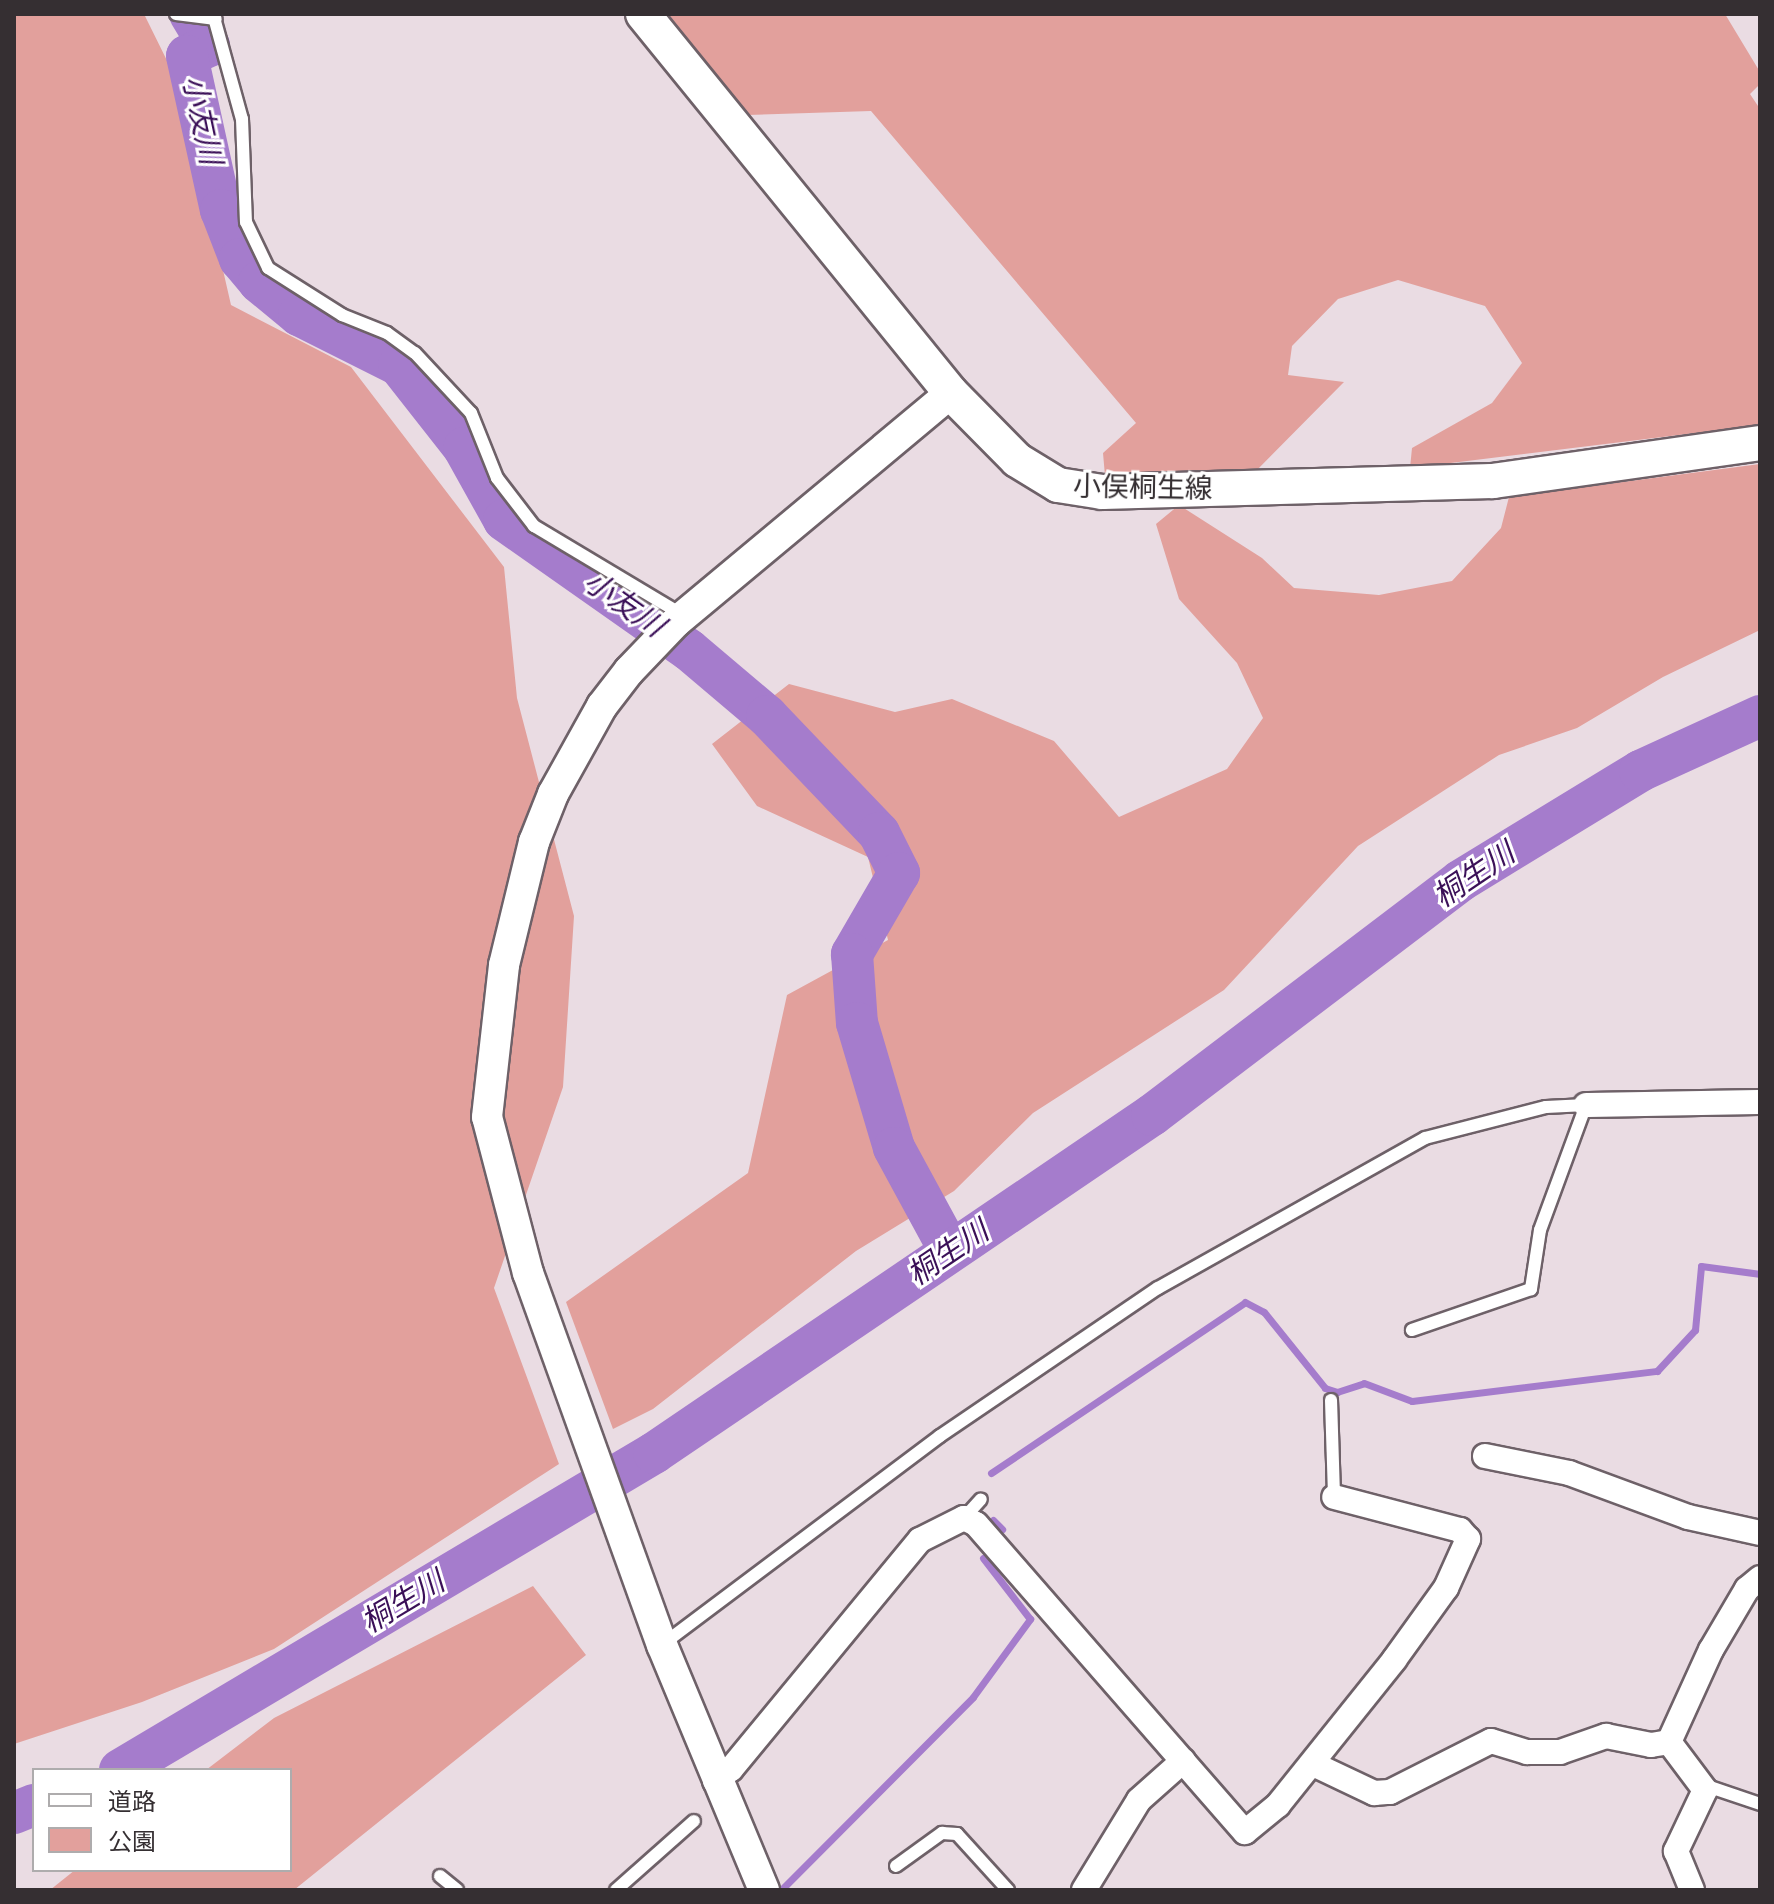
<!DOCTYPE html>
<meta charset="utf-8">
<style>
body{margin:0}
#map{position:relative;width:1774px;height:1904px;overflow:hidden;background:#eadce3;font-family:Jost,"Noto Sans JP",sans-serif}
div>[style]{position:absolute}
.green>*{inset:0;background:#e2a09c}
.stream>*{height:7px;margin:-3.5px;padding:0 3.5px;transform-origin:3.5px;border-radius:3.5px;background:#a57ccc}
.river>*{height:42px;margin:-21px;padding:0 21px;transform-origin:21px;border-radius:21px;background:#a57ccc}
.roads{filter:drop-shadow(2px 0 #6e6168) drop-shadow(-2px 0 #6e6168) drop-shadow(0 2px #6e6168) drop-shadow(0 -2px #6e6168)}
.service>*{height:12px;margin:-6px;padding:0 6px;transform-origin:6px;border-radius:6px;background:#fff}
.minor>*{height:24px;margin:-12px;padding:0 12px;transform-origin:12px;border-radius:12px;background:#fff}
.tertiary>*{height:30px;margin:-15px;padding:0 15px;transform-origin:15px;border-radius:15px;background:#fff}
.secondary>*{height:34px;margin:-17px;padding:0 17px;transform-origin:17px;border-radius:17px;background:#fff}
span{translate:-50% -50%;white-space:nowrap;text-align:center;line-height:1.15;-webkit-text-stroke:6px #fff;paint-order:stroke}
.street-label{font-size:28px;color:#352f32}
.water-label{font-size:30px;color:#3b1058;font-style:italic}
.frame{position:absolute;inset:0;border:16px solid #352f32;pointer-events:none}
.legend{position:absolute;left:32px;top:1768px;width:260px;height:104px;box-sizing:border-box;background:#fff;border:2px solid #aeacad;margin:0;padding:10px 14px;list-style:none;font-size:24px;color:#352f32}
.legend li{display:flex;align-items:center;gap:16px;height:40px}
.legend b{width:40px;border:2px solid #aeacad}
</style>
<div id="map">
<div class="green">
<i style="clip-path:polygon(14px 14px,144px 14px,182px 91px,231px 305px,351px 367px,504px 567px,517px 698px,574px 916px,563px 1087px,494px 1288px,559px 1464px,274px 1649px,142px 1702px,14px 1744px)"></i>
<i style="clip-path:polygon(666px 14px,1725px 14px,1760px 72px,1760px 84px,1750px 94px,1760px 109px,1760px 425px,1410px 468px,1412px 448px,1492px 403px,1522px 363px,1485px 306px,1398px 280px,1338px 299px,1292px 346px,1288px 375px,1344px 382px,1255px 472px,1105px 476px,1103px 453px,1136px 423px,871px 111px,747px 115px)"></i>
<i style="clip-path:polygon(1760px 464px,1760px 630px,1663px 677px,1577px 728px,1499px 755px,1358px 846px,1224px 990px,1033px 1113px,954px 1191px,856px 1251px,653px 1409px,613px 1429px,566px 1302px,748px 1173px,787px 995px,888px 940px,868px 857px,757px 806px,712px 744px,789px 684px,895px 712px,952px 699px,1054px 741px,1119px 817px,1227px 769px,1263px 718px,1237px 663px,1179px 599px,1156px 524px,1179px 505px,1262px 558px,1294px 588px,1379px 595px,1452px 581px,1501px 528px,1509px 497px)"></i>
<i style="clip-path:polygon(533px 1586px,586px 1655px,294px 1890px,50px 1890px,75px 1870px,290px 1870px,290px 1770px,206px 1770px,274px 1718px)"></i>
</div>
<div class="stream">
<i style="left:991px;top:1473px;width:306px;rotate:-33.9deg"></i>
<i style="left:1245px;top:1302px;width:21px;rotate:28deg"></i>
<i style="left:1264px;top:1312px;width:97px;rotate:51.2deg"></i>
<i style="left:1325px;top:1388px;width:13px;rotate:18deg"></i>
<i style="left:1337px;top:1392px;width:28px;rotate:-18deg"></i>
<i style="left:1364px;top:1383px;width:51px;rotate:20.6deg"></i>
<i style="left:1412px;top:1401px;width:247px;rotate:-7deg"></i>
<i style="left:1657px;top:1371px;width:56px;rotate:-47.2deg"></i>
<i style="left:1695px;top:1330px;width:64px;rotate:-84.6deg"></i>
<i style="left:1701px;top:1266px;width:60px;rotate:7.7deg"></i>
<i style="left:993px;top:1520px;width:13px;rotate:45deg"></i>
<i style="left:781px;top:1890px;width:272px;rotate:-45.1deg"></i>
<i style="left:973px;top:1697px;width:97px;rotate:-53.8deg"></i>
<i style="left:1030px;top:1619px;width:77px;rotate:-127.6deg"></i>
</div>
<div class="river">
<i style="left:190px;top:14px;width:37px;rotate:59deg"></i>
<i style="left:209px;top:46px;width:24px;rotate:156deg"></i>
<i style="left:187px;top:56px;width:158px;rotate:77.6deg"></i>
<i style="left:221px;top:210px;width:53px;rotate:68.8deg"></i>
<i style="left:240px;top:259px;width:30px;rotate:50deg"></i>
<i style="left:259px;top:282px;width:52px;rotate:39.5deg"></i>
<i style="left:299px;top:315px;width:112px;rotate:26.6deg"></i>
<i style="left:399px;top:365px;width:105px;rotate:51.9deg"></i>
<i style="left:464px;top:448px;width:82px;rotate:60.9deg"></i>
<i style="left:504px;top:520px;width:226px;rotate:35.1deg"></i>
<i style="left:689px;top:650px;width:102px;rotate:40.2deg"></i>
<i style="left:767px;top:716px;width:162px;rotate:46.3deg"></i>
<i style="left:879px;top:833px;width:45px;rotate:63.4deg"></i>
<i style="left:899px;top:873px;width:94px;rotate:120.1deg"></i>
<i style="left:852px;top:954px;width:69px;rotate:85.9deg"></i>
<i style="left:857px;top:1023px;width:130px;rotate:73.5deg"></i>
<i style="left:894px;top:1148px;width:117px;rotate:61.5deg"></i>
<i style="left:120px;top:1770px;width:621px;rotate:-30.69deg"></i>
<i style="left:654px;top:1453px;width:602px;rotate:-34.17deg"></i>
<i style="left:1152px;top:1115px;width:387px;rotate:-37.2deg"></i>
<i style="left:1460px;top:881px;width:211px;rotate:-31.4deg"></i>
<i style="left:1640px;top:771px;width:132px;rotate:-24.6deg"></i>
<i style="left:14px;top:1813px;width:22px;rotate:-22deg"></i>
</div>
<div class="roads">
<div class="service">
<i style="left:176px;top:14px;width:40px;rotate:7.1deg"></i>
<i style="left:213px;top:14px;width:109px;rotate:74.6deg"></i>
<i style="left:242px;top:119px;width:103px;rotate:87.8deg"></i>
<i style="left:246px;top:222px;width:51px;rotate:64.4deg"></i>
<i style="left:268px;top:268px;width:88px;rotate:32.4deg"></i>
<i style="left:342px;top:315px;width:48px;rotate:21.8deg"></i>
<i style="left:387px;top:333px;width:34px;rotate:36deg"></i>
<i style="left:415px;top:353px;width:82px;rotate:47deg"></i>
<i style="left:471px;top:413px;width:70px;rotate:68.2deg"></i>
<i style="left:497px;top:478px;width:61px;rotate:52.4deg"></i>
<i style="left:534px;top:526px;width:171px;rotate:30.9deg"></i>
<i style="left:1331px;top:1400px;width:97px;rotate:88.2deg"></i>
<i style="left:964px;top:1518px;width:25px;rotate:-48deg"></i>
<i style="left:663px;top:1644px;width:346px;rotate:-36.9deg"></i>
<i style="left:940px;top:1436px;width:263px;rotate:-34.2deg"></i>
<i style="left:1158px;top:1288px;width:306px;rotate:-29.3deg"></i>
<i style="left:1425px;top:1138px;width:125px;rotate:-14.4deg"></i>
<i style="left:1546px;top:1107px;width:40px;rotate:-2.9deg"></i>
<i style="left:1586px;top:1105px;width:133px;rotate:110.2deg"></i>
<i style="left:1540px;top:1230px;width:60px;rotate:98.7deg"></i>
<i style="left:1531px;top:1289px;width:126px;rotate:161deg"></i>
<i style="left:1704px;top:1785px;width:59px;rotate:18.7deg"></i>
<i style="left:896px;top:1866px;width:57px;rotate:-35.7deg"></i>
<i style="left:942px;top:1833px;width:15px;rotate:4deg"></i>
<i style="left:957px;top:1834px;width:76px;rotate:47.7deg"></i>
<i style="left:440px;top:1876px;width:22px;rotate:39deg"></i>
<i style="left:616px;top:1890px;width:104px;rotate:-41.5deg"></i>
</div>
<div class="minor">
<i style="left:1586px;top:1105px;width:174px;rotate:-1deg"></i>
<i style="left:1485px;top:1456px;width:86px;rotate:11.4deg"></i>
<i style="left:1569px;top:1473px;width:127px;rotate:20.3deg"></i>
<i style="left:1688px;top:1517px;width:74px;rotate:12.5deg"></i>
<i style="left:1669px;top:1742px;width:101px;rotate:-65.5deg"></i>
<i style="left:1711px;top:1650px;width:71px;rotate:-59.5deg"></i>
<i style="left:1747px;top:1589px;width:17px;rotate:-40deg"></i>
<i style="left:1313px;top:1764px;width:68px;rotate:25.4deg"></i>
<i style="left:1374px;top:1793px;width:16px;rotate:-4deg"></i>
<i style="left:1390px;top:1792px;width:113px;rotate:-26.8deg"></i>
<i style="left:1491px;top:1741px;width:38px;rotate:17deg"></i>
<i style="left:1527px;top:1752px;width:33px"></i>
<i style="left:1560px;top:1752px;width:49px;rotate:-19.2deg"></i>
<i style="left:1606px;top:1736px;width:46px;rotate:11.3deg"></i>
<i style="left:1651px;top:1745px;width:18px;rotate:-9deg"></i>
<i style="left:1669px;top:1742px;width:60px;rotate:53.1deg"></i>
<i style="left:1705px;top:1790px;width:68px;rotate:115.4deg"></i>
<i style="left:1676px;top:1851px;width:42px;rotate:67.7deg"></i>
<i style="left:715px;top:1781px;width:20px;rotate:-37deg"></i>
<i style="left:731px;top:1769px;width:297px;rotate:-50.5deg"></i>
<i style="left:920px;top:1540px;width:49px;rotate:-26.6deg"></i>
<i style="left:964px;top:1518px;width:13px;rotate:27deg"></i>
<i style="left:976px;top:1524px;width:409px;rotate:48.9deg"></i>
<i style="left:1245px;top:1832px;width:43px;rotate:-39.3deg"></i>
<i style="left:1278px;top:1805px;width:186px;rotate:-51.3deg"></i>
<i style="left:1394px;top:1660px;width:89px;rotate:-54.2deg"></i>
<i style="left:1446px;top:1588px;width:54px;rotate:-65.8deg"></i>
<i style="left:1468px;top:1539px;width:12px;rotate:-132deg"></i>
<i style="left:1460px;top:1530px;width:130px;rotate:-165.3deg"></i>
<i style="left:1084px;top:1890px;width:105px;rotate:-58.6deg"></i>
<i style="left:1139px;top:1800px;width:59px;rotate:-41.6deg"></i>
</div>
<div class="tertiary">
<i style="left:764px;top:1890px;width:265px;rotate:-112.6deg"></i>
<i style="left:662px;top:1645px;width:395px;rotate:-109.8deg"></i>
<i style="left:528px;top:1273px;width:161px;rotate:-104.7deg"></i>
<i style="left:487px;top:1117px;width:153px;rotate:-83.6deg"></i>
<i style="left:504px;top:965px;width:127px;rotate:-76.3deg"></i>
<i style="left:534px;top:842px;width:52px;rotate:-68.4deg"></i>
<i style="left:553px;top:794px;width:101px;rotate:-60.9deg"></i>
<i style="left:602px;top:706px;width:44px;rotate:-52.4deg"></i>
<i style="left:629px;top:671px;width:68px;rotate:-46.2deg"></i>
<i style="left:676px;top:622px;width:358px;rotate:-39.8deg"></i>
</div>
<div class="secondary">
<i style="left:643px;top:14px;width:488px;rotate:50.9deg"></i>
<i style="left:951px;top:393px;width:94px;rotate:45.4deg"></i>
<i style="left:1017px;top:460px;width:48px;rotate:31.4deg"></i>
<i style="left:1058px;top:485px;width:45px;rotate:9deg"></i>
<i style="left:1102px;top:492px;width:391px;rotate:-1.6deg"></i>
<i style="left:1493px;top:481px;width:270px;rotate:-8.1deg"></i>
</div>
</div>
<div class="street-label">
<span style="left:1143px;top:488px;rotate:1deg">小俣桐生線</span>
</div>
<div class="water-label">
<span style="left:202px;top:120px;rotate:78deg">小友川</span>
<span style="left:624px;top:604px;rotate:35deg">小友川</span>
<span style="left:1474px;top:875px;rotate:-34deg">桐生川</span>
<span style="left:948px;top:1253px;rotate:-34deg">桐生川</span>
<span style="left:403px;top:1602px;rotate:-31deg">桐生川</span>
</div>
<div class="frame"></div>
<ul class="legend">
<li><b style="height:10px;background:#fff"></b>道路</li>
<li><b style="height:22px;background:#e2a09c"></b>公園</li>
</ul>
</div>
